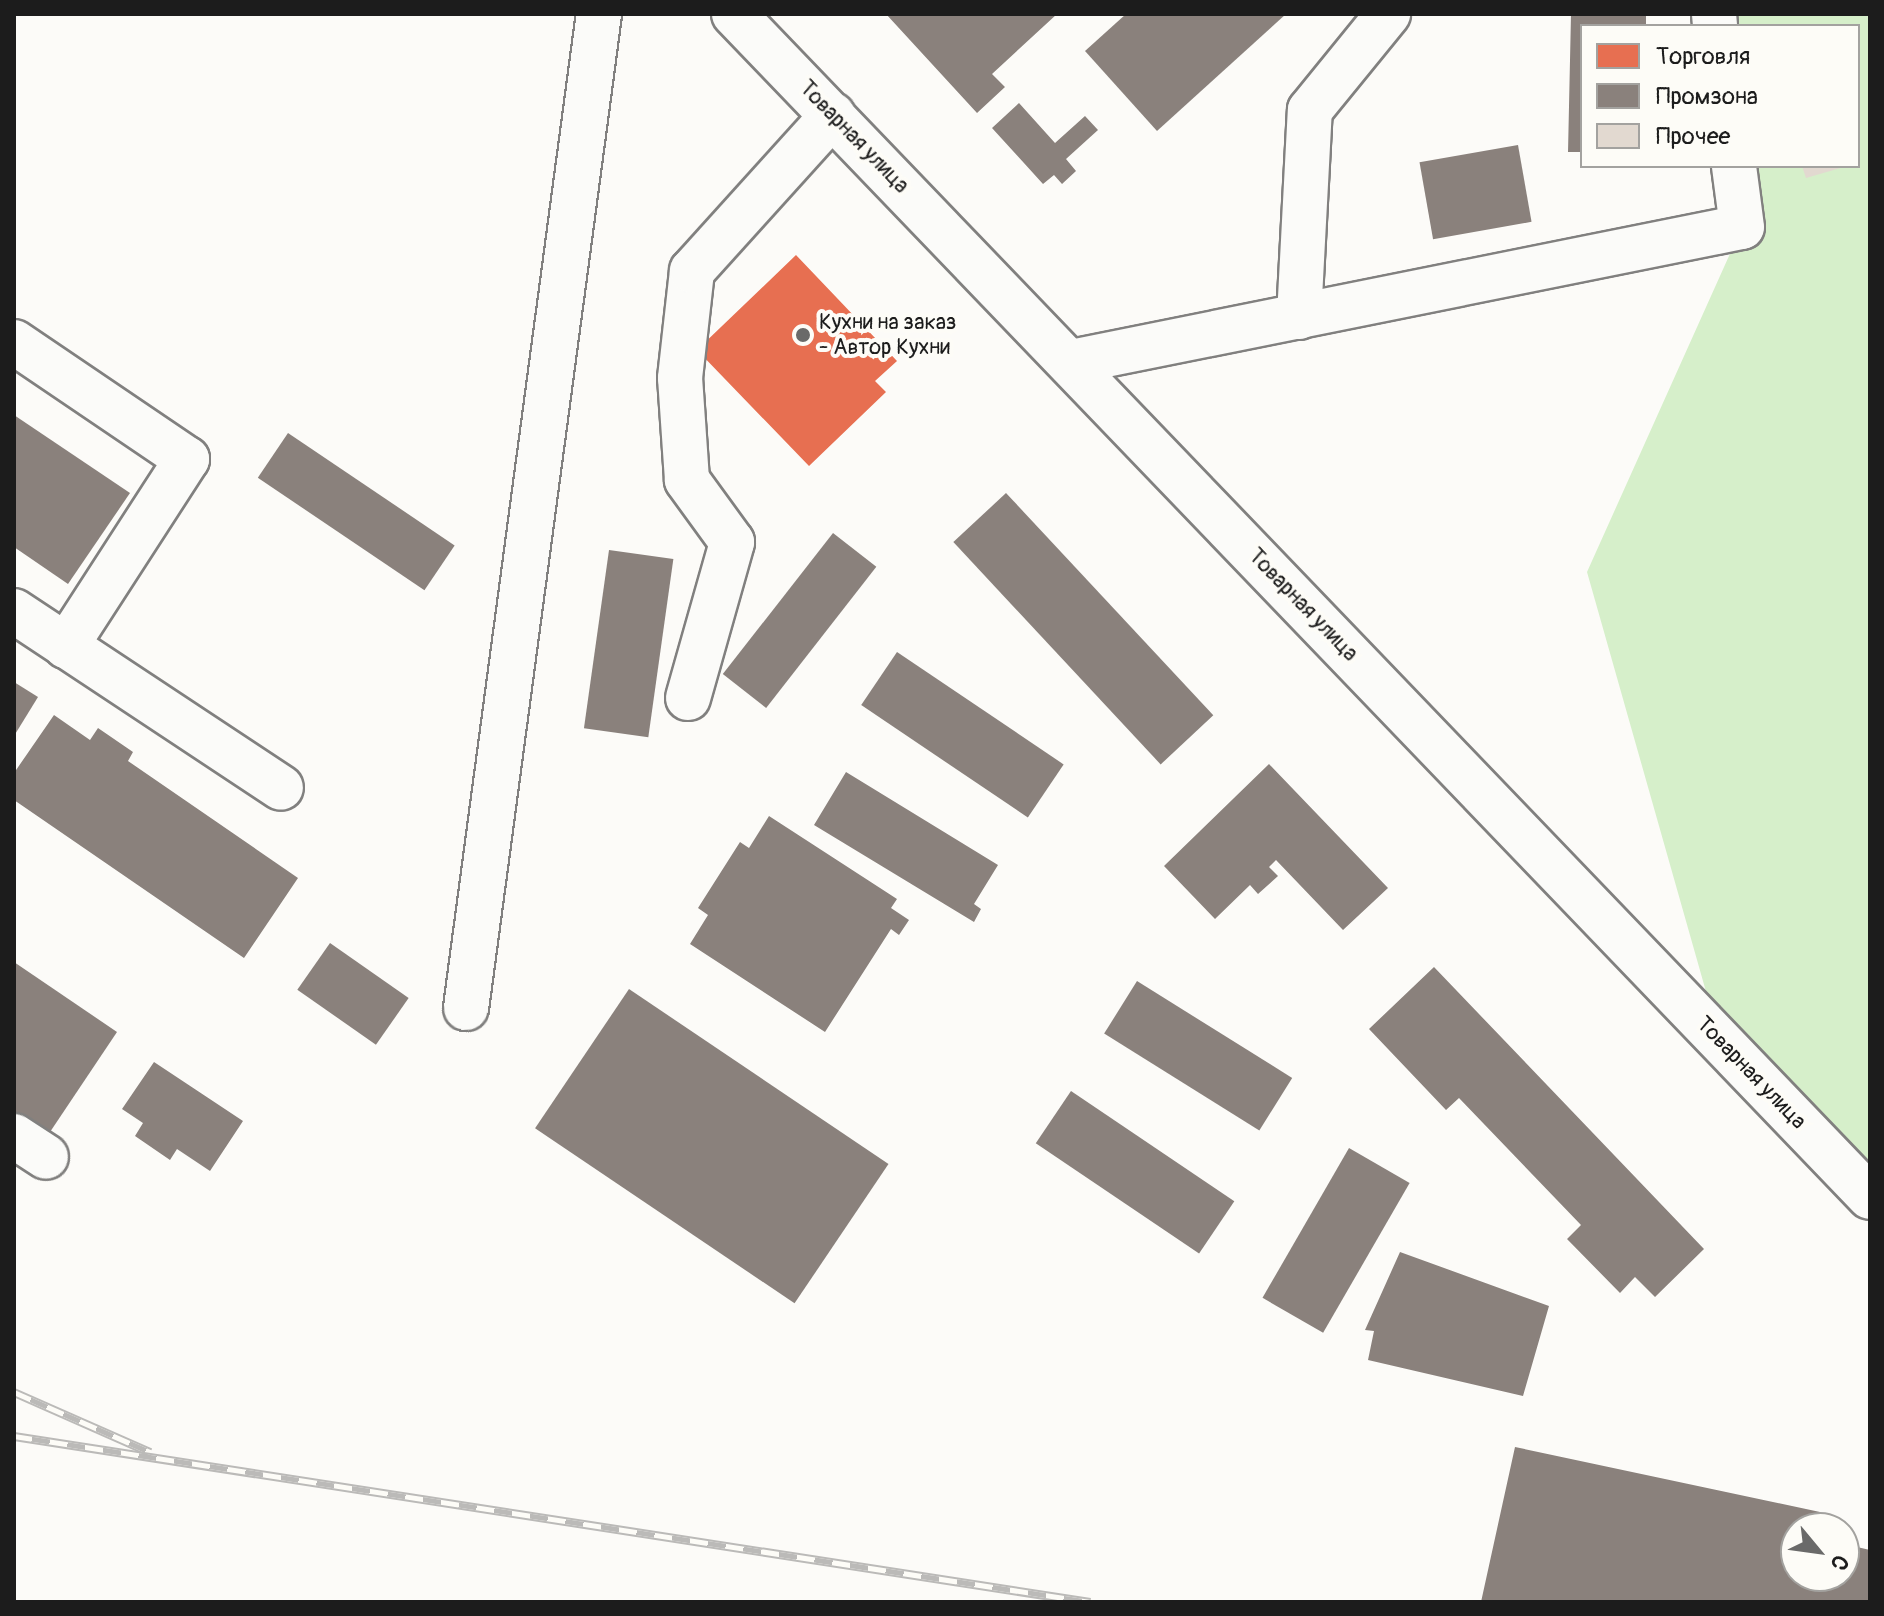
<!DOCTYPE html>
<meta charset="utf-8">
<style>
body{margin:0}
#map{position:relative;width:1884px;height:1616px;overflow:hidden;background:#fcfbf8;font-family:Pangolin,sans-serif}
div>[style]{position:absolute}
.green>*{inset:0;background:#d6efca}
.shops>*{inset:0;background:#e76f51}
.industry>*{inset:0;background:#8a817c;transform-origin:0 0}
.building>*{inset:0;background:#e2d9d0}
.roads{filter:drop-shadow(2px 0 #81807f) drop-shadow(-2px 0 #81807f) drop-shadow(0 2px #81807f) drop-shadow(0 -2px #81807f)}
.minor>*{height:44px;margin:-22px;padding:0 22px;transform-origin:22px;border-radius:22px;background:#fbfbf9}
.rail>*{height:9px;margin-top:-4.5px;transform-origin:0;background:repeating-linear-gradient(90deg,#fdfcf7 0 18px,#bbbab8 0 36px);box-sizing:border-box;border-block:2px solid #bbbab8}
.dots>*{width:22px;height:22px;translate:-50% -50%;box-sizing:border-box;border:4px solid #fdfcf7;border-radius:50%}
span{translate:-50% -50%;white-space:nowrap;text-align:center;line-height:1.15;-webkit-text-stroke:8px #fdfcf7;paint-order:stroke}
.street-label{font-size:22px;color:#1c1c1c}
.poi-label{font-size:22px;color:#1c1c1c}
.left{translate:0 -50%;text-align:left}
.frame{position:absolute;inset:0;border:16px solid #1c1c1c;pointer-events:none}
.legend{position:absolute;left:1580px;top:24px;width:280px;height:144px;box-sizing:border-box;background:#fdfcf7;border:2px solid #a3a29f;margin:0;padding:10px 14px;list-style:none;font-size:24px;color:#1c1c1c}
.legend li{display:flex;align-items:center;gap:16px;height:40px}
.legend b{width:40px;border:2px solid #a3a29f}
.north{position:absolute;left:1780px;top:1512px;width:80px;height:80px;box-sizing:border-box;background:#fdfcf7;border:2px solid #a3a29f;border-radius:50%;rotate:119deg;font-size:22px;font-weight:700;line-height:32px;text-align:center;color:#1c1c1c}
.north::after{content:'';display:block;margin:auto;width:28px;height:36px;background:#6a6a69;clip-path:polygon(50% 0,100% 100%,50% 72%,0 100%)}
</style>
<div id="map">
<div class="green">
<i style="clip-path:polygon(1725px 14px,1870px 14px,1870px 1197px,1720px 1041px,1587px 572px,1742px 227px,1737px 166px,1858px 166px,1858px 26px,1726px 26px)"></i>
</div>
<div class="shops">
<i style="clip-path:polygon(796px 255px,897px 361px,875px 381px,886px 392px,809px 466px,697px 350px)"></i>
</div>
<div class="industry">
<i style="clip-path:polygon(886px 14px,1057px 14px,992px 74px,1005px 87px,977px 113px)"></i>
<i style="clip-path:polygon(1126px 14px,1286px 14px,1157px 131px,1085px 51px)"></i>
<i style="clip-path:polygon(1571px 14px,1646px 14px,1646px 26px,1582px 26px,1582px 152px,1568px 152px)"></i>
<i style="clip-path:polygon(1019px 103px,1055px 143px,1085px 116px,1098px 130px,1066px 159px,1076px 171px,1062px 184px,1054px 175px,1043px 184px,992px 128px)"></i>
<i style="left:1518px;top:145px;width:78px;height:100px;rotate:80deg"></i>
<i style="clip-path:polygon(14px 415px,130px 493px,68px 584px,14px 547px)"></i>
<i style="left:288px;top:433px;width:201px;height:54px;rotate:34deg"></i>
<i style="left:1006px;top:493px;width:304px;height:72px;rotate:47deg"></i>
<i style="left:833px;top:533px;width:55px;height:179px;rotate:38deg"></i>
<i style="left:609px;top:550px;width:65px;height:180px;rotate:8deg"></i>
<i style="left:897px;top:652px;width:201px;height:64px;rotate:34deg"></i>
<i style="clip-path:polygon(14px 682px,38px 697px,14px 736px)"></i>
<i style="clip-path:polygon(54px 715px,90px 740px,98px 728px,133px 752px,128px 761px,298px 878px,244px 958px,14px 800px,14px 773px)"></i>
<i style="clip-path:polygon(1269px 764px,1388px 888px,1343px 930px,1276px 860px,1269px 867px,1278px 876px,1258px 894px,1250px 885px,1215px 919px,1164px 866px)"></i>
<i style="clip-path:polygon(846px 772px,998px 865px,974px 904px,981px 909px,974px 922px,814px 825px)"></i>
<i style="clip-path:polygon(769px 816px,897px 899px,891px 908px,909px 920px,899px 935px,891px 929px,825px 1032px,690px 944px,708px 915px,698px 908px,740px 842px,749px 848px)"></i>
<i style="left:330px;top:943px;width:96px;height:57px;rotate:35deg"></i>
<i style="clip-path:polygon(14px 962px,117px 1032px,48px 1135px,14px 1113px)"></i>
<i style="clip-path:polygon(1434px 967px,1704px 1249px,1655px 1297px,1635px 1277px,1620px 1293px,1567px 1239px,1581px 1225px,1459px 1098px,1446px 1110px,1369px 1029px)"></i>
<i style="left:1137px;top:981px;width:183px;height:62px;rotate:32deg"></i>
<i style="left:629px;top:989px;width:313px;height:168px;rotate:34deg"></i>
<i style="clip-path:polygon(154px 1062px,243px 1121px,210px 1171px,177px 1149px,170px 1160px,135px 1136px,143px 1123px,122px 1109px)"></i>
<i style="left:1071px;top:1091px;width:197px;height:63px;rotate:34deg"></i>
<i style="left:1349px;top:1148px;width:70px;height:173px;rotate:30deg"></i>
<i style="clip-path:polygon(1400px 1252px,1549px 1306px,1523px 1396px,1368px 1360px,1374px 1331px,1365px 1330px)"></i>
<i style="clip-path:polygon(1515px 1447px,1820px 1512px,1817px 1528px,1796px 1528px,1796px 1576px,1844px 1576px,1844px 1544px,1870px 1550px,1870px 1602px,1481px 1602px)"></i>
</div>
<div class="building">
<i style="clip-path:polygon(1802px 166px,1844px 166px,1844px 167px,1806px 178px)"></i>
</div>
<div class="roads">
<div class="minor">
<i style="left:734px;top:14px;width:1640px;rotate:46.16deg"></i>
<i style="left:1714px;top:14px;width:12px;rotate:85deg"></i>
<i style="left:1299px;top:317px;width:207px;rotate:-87deg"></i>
<i style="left:1310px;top:110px;width:124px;rotate:-50.9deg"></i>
<i style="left:14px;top:342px;width:209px;rotate:34.1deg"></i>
<i style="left:187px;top:459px;width:223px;rotate:122.9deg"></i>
<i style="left:1071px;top:362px;width:684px;rotate:-11.38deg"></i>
<i style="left:1742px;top:227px;width:62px;rotate:-97.5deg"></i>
<i style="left:14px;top:611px;width:320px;rotate:33.5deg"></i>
<i style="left:688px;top:698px;width:162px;rotate:-74.2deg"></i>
<i style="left:732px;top:542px;width:77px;rotate:-126deg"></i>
<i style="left:687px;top:480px;width:102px;rotate:-93.9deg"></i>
<i style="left:680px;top:378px;width:108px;rotate:-83.6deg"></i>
<i style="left:692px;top:271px;width:210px;rotate:-47.9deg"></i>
<i style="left:466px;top:1008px;width:1003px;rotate:-82.38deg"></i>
<i style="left:14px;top:1136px;width:38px;rotate:33deg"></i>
</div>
</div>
<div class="rail">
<i style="left:14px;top:1392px;width:149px;rotate:23.8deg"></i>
<i style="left:14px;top:1436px;width:1089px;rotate:8.77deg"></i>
</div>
<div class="dots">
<i style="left:803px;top:335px;background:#6a6a69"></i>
</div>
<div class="street-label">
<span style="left:854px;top:137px;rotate:46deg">Товарная улица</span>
<span style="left:1303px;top:605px;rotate:46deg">Товарная улица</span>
<span style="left:1751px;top:1073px;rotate:46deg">Товарная улица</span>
</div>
<div class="poi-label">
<span class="left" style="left:819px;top:335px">Кухни на заказ<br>- Автор Кухни</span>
</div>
<div class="frame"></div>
<ul class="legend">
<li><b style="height:22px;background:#e76f51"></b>Торговля</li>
<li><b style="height:22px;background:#8a817c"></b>Промзона</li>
<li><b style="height:22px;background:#e2d9d0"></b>Прочее</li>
</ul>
<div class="north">С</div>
</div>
